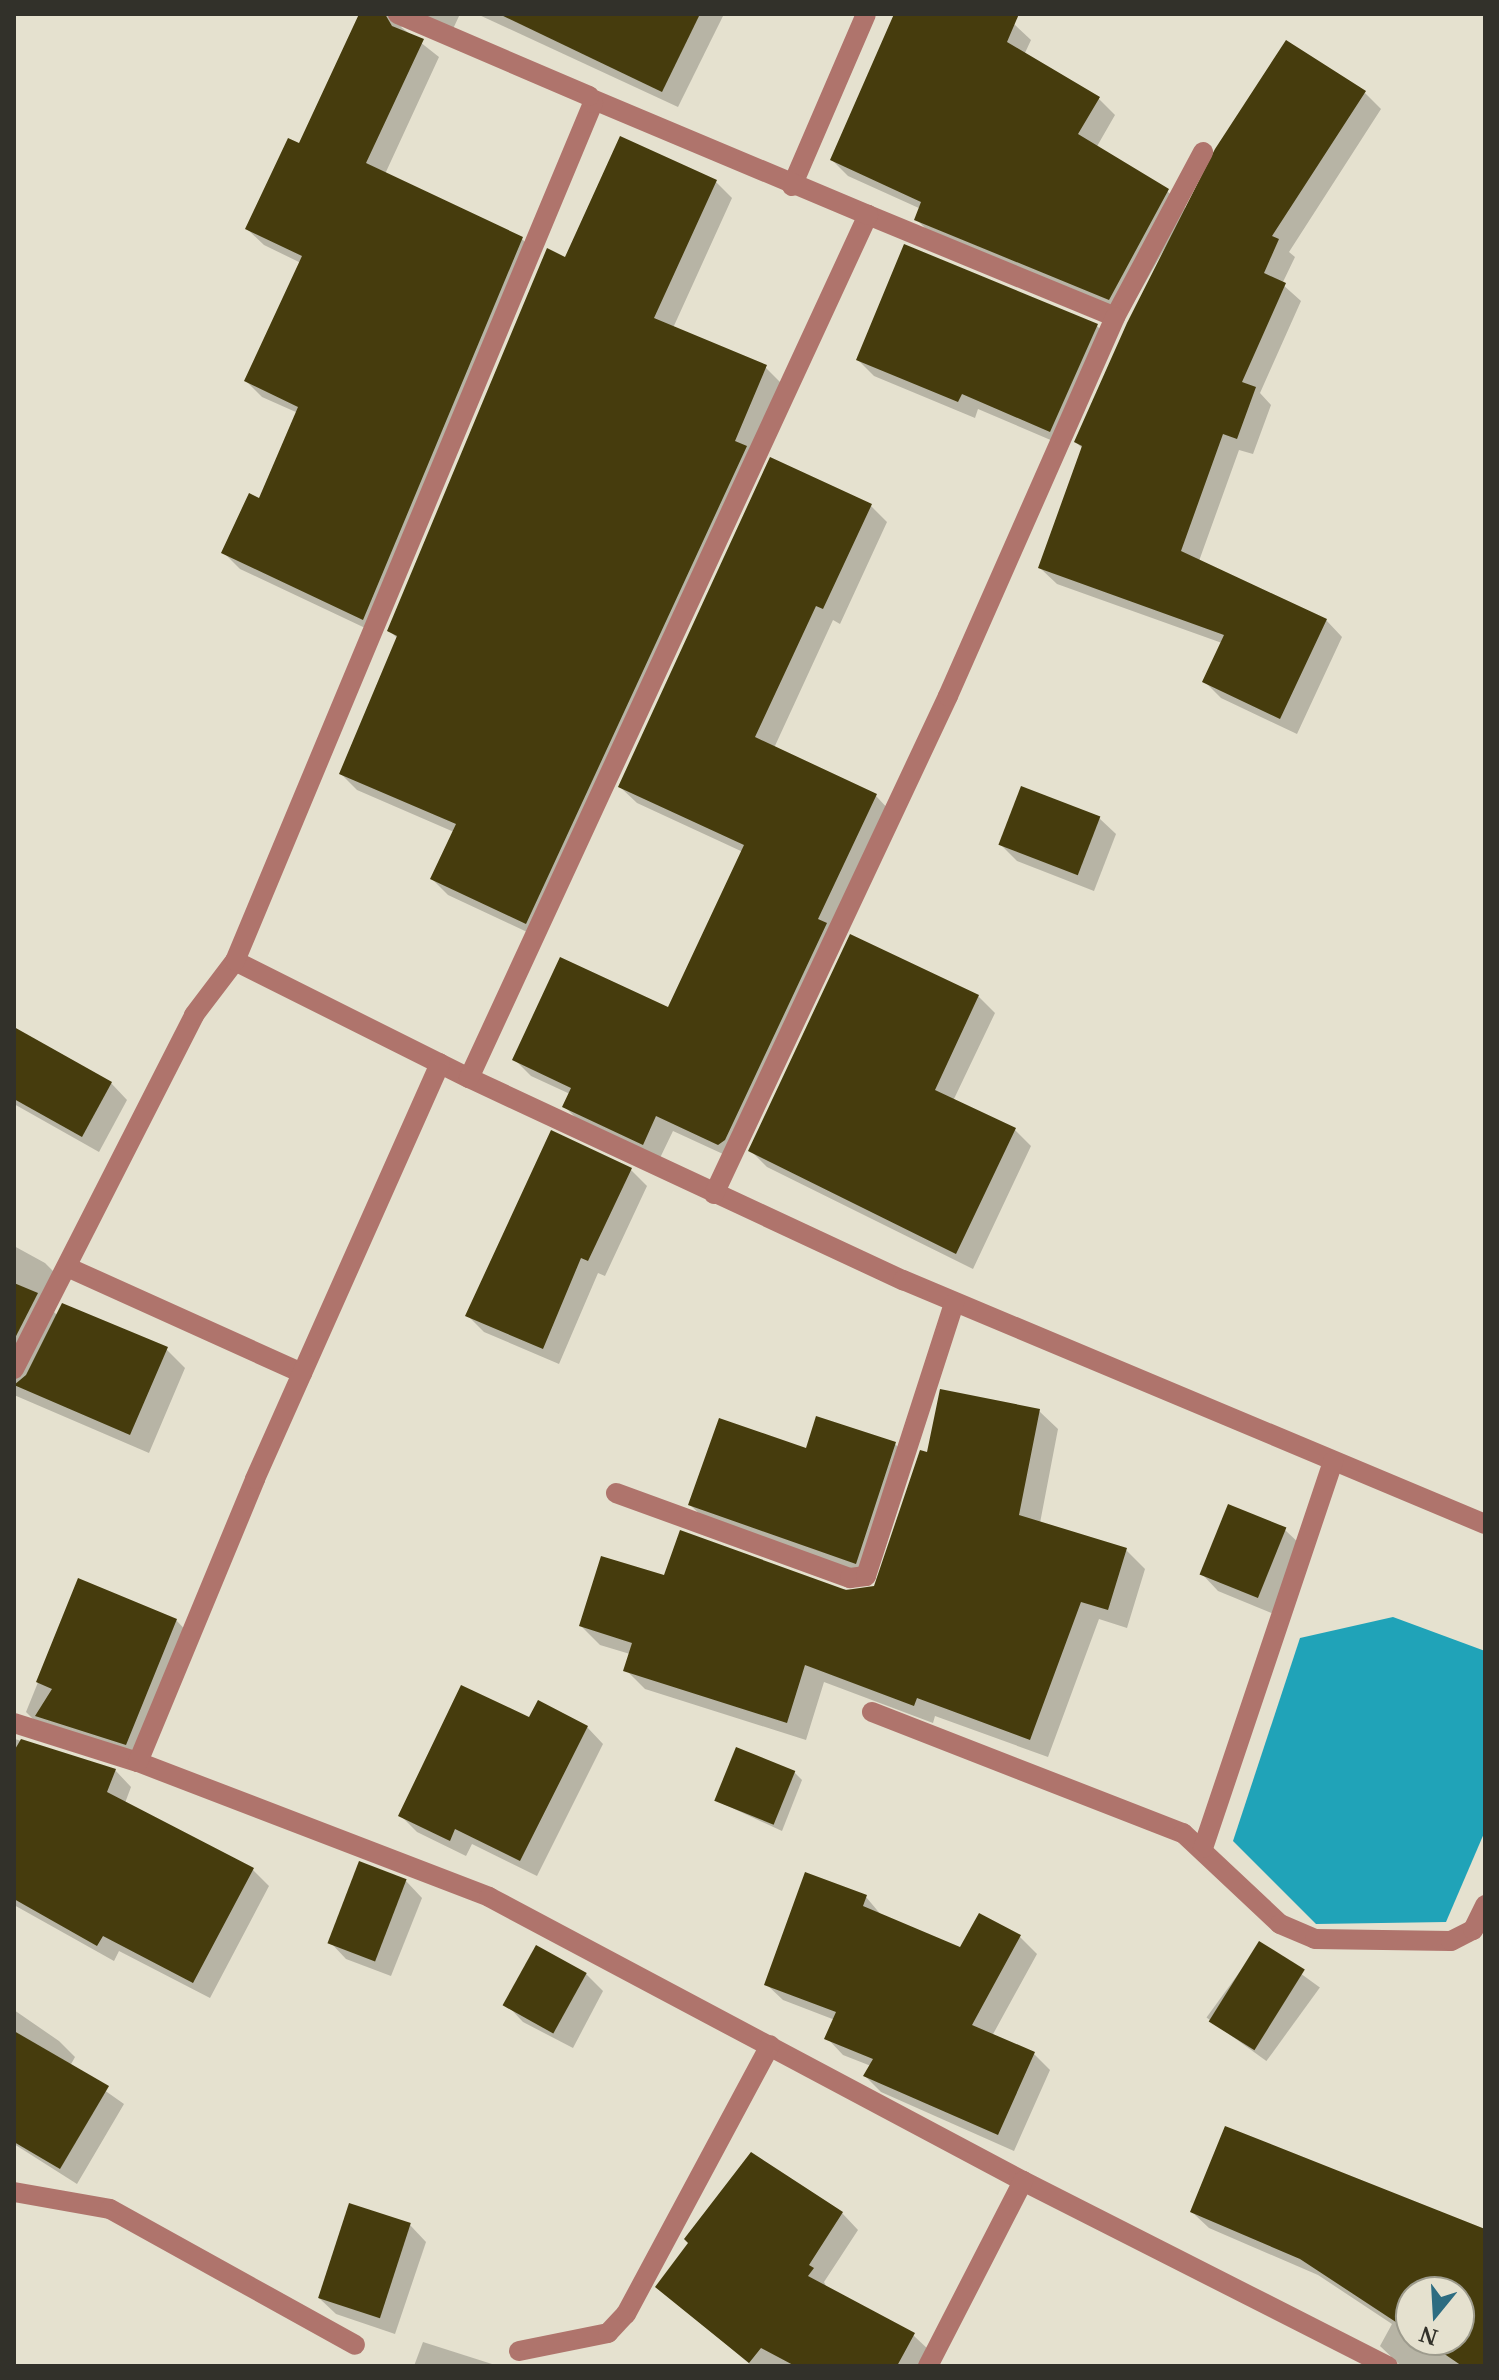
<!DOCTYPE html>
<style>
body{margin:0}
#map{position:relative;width:1499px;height:2380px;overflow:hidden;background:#e5e1cf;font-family:"Noto Serif",serif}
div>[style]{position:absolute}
.water>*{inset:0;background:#20a3b8}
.shadow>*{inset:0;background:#0003;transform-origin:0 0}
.building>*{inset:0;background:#463c0d;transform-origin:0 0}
.minor>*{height:20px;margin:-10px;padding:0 10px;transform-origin:10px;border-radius:10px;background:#af746c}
span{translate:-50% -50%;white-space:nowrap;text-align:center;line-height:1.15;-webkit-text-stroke:8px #e5e1cf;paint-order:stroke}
.frame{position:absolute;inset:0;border:16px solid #32312a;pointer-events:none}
.north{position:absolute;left:1395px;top:2276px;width:80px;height:80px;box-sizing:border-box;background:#e5e1cf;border:2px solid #9d9b8d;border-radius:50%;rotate:198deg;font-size:22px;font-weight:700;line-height:32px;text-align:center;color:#32312a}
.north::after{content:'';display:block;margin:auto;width:28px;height:36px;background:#2d6c81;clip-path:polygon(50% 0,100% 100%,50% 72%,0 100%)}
</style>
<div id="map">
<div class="water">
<i style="clip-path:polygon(1393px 1617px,1485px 1651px,1485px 1831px,1446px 1922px,1316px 1924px,1233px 1841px,1300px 1638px)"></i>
</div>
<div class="shadow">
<i style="clip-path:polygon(362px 14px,460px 14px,452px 31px,415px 16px,401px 27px,439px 57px,385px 174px,522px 239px,538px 255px,380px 635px,240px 569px,223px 552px,260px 501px,298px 413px,262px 397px,246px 381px,301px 263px,264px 245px,247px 229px,300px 146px)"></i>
<i style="clip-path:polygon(477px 14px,724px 14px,678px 107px)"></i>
<i style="clip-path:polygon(896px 14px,991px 14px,1014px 24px,1031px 40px,1024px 55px,1099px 99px,1115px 115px,1096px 148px,1167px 191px,1187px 210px,1365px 93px,1381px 109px,1289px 252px,1295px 257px,1282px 284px,1301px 301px,1260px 393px,1271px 405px,1253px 454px,1239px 450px,1199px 561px,1326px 620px,1342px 637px,1297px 734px,1221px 698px,1205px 682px,1222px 643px,1057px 584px,1040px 568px,1083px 449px,1076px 442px,1186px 211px,1126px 316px,933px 236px,916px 219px,921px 209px,848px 176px,832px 160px)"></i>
<i style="clip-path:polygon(716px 182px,732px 198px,673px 328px,765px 367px,782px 384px,542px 939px,448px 895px,432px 879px,454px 832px,357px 790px,341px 774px,398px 639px,389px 630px,566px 260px)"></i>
<i style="clip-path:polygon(1097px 326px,1113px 342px,1067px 447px,978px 409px,975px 418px,874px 376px,858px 360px)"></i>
<i style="clip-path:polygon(871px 506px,887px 522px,840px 624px,833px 620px,774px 748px,876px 796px,892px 813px,736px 1160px,673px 1131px,659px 1160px,581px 1123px,564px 1106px,570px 1094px,531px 1076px,514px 1059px,669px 1010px,743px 852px,637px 803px,620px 787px)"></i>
<i style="clip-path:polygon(1099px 818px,1116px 834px,1094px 891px,1017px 861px,1000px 844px)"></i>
<i style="clip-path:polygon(978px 996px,995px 1013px,953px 1101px,1015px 1130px,1031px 1146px,973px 1269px,767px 1167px,751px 1151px)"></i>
<i style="clip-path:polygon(14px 1030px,111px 1083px,127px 1100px,99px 1152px,14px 1104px)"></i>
<i style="clip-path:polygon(631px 1170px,647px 1186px,605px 1276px,598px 1273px,559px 1364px,484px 1332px,468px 1316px)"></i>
<i style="clip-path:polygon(14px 1246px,45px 1263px,64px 1282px,49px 1307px,58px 1316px,166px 1349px,185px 1368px,149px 1453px,14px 1395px)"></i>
<i style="clip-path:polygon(1039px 1411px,1058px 1429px,1040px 1523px,1126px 1550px,1145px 1569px,1127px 1628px,1099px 1619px,1048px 1757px,935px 1716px,933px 1723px,824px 1682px,806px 1740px,645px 1689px,626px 1670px,630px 1654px,600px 1645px,581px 1626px,665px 1577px,869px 1591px,880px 1581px,929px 1455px)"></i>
<i style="clip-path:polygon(895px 1444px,907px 1456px,868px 1575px,703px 1517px,690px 1505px,807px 1451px)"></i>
<i style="clip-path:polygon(1285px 1530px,1302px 1546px,1274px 1614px,1218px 1591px,1202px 1574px)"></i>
<i style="clip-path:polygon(79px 1581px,176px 1620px,192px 1637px,142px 1760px,42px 1728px,26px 1712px)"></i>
<i style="clip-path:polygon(530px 1720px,587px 1727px,603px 1744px,537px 1876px,472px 1844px,466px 1856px,417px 1832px,400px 1815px)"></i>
<i style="clip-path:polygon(15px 1739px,115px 1770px,131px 1787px,125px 1803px,253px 1870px,269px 1886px,210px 1998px,119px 1951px,114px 1961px,14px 1905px)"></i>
<i style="clip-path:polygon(794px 1772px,802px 1780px,782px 1831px,717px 1801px)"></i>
<i style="clip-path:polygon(406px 1881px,422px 1898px,391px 1976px,346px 1959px,330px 1942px)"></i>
<i style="clip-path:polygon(866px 1897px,882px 1916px,961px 1949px,980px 1915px,1020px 1937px,1037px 1954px,992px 2036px,1034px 2054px,1050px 2070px,1014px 2151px,881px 2092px,865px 2076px,871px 2066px,843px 2055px,827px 2038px,835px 2020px,783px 2000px,766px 1984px)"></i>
<i style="left:1260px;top:1944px;width:74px;height:91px;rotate:36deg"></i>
<i style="clip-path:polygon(586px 1974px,603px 1991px,573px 2048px,523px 2022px,507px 2005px)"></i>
<i style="clip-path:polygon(14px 2010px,59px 2041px,75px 2057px,70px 2066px,124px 2104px,77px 2184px,14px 2144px)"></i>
<i style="clip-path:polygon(evenodd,1192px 2212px,1485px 2253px,1485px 2366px,1401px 2366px,1380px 2346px,1392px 2324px,1318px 2275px,1209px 2228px,1192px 2212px,1411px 2292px,1459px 2292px,1459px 2340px,1411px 2340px,1411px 2292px)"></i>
<i style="clip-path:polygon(842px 2213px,858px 2230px,824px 2282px,827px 2288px,913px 2335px,930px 2351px,923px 2366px,752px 2366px,658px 2287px)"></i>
<i style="clip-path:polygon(410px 2225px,426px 2242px,395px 2334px,336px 2314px,319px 2298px)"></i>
<i style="clip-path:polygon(423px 2342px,492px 2364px,494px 2366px,414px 2366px)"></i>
</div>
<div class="building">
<i style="clip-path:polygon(359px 14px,385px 14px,392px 26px,424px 39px,366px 163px,523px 237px,363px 620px,221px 553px,249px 493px,259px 498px,298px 407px,244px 381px,302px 256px,245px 229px,288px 138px,299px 143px)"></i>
<i style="clip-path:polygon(499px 14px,700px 14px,662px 92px)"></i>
<i style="clip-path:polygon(894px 14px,1019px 14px,1007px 42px,1100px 97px,1078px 134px,1169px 189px,1109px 300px,914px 220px,921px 202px,830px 160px)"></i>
<i style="clip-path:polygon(1286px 40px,1366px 91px,1272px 236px,1279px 239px,1264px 273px,1286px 283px,1242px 382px,1256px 387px,1237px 439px,1223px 434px,1181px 551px,1327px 619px,1280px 719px,1202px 682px,1224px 635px,1038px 568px,1082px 446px,1074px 442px,1127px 323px,1215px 149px)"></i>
<i style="clip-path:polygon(620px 136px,717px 180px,654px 318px,767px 365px,735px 441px,747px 446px,526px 924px,430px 879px,456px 824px,339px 774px,397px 636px,387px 631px,547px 248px,565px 257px)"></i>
<i style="clip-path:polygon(904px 244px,1098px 324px,1050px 432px,962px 394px,958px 402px,856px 360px)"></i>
<i style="clip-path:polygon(770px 457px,872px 504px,823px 609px,816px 606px,755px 737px,877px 794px,818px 919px,827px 923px,725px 1140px,718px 1145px,656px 1116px,643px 1145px,562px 1107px,571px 1088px,512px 1060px,560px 957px,668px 1007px,744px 845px,618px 787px)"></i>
<i style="left:1021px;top:786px;width:85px;height:63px;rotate:21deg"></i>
<i style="clip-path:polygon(850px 934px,979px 995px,935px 1090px,1016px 1128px,956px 1254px,748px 1151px)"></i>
<i style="clip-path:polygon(14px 1027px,112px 1082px,82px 1137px,14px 1099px)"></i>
<i style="clip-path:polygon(551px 1130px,632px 1168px,588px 1261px,581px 1258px,543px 1349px,465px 1316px)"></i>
<i style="clip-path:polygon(14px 1283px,38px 1293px,14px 1340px)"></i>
<i style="clip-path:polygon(62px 1303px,168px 1347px,130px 1435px,14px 1385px,26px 1375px)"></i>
<i style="clip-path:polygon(940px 1389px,1040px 1409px,1019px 1515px,1127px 1548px,1108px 1610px,1081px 1602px,1030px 1740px,917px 1698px,914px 1706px,805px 1665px,787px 1723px,623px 1671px,632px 1643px,579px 1626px,601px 1556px,664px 1575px,680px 1530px,846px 1590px,874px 1586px,920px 1450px,927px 1452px)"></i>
<i style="clip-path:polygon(816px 1416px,896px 1442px,856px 1564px,688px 1505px,719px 1418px,806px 1448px)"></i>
<i style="left:1228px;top:1504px;width:63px;height:76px;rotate:22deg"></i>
<i style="clip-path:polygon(78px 1578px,177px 1619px,126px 1745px,35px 1716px,52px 1689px,36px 1682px)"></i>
<i style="clip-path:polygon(461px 1685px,529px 1717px,538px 1700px,588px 1726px,520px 1861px,455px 1829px,450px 1841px,398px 1816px)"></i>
<i style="clip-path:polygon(21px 1739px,116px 1769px,107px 1792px,254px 1868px,193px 1983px,103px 1936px,97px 1946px,14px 1899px,14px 1751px)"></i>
<i style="left:736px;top:1747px;width:64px;height:58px;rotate:22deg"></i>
<i style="left:359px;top:1861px;width:51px;height:88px;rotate:21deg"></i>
<i style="clip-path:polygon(805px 1872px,867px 1895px,863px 1906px,960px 1947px,979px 1913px,1021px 1935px,972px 2025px,1035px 2052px,998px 2135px,863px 2076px,873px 2059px,824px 2039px,836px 2012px,764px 1985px)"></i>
<i style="left:1259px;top:1941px;width:54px;height:95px;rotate:32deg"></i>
<i style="left:536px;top:1945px;width:58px;height:69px;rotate:29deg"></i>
<i style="clip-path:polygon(14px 2031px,109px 2086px,60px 2169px,14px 2142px)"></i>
<i style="clip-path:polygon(1225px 2126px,1485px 2229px,1485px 2366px,1462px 2366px,1424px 2340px,1459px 2340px,1459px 2292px,1411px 2292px,1411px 2332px,1300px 2259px,1190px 2212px)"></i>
<i style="clip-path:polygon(751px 2152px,843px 2212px,809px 2265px,814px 2268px,808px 2276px,915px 2333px,897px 2366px,795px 2366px,761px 2348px,749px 2363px,655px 2287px,688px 2243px,684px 2239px)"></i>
<i style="left:349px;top:2203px;width:65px;height:100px;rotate:18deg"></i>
</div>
<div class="minor">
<i style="left:792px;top:186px;width:187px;rotate:-66.7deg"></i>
<i style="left:868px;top:215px;width:267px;rotate:22.4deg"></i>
<i style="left:1115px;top:317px;width:187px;rotate:-61.9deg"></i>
<i style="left:235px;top:961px;width:262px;rotate:26.6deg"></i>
<i style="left:469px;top:1078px;width:479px;rotate:25deg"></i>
<i style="left:903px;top:1280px;width:631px;rotate:22.75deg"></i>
<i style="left:469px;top:1078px;width:951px;rotate:-65.19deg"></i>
<i style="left:868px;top:215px;width:297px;rotate:-157.2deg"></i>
<i style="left:714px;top:1194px;width:550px;rotate:-64.83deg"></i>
<i style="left:948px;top:696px;width:414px;rotate:-66.2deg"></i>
<i style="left:67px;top:1267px;width:258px;rotate:24.3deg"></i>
<i style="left:14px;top:1369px;width:397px;rotate:-63deg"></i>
<i style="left:194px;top:1015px;width:68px;rotate:-52.8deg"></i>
<i style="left:235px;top:961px;width:930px;rotate:-67.35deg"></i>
<i style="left:593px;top:103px;width:8px;rotate:-120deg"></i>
<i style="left:589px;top:96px;width:208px;rotate:-156.8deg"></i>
<i style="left:616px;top:1493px;width:249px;rotate:20deg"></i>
<i style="left:850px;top:1578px;width:16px;rotate:-7deg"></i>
<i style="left:866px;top:1576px;width:287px;rotate:-72.1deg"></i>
<i style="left:872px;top:1712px;width:334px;rotate:21.3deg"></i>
<i style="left:1183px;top:1833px;width:133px;rotate:43.2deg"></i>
<i style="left:1280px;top:1924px;width:38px;rotate:23deg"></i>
<i style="left:1315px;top:1939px;width:136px;rotate:0.8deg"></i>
<i style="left:1451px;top:1941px;width:25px;rotate:-27deg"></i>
<i style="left:1473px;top:1930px;width:28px;rotate:-64deg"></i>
<i style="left:14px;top:1723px;width:130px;rotate:17.5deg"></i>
<i style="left:138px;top:1762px;width:376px;rotate:21deg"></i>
<i style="left:489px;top:1897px;width:605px;rotate:28.01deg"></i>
<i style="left:1023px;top:2181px;width:409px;rotate:26.9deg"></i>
<i style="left:138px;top:1762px;width:306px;rotate:-67.5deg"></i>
<i style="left:255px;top:1479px;width:455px;rotate:-66deg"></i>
<i style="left:1203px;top:1848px;width:408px;rotate:-71.4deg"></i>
<i style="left:14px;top:2192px;width:97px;rotate:10deg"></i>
<i style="left:110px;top:2209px;width:280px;rotate:29deg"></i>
<i style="left:519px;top:2351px;width:91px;rotate:-11.4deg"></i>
<i style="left:608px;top:2333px;width:26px;rotate:-47deg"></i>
<i style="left:626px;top:2314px;width:305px;rotate:-61.8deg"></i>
<i style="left:928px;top:2366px;width:208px;rotate:-62.8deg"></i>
</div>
<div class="frame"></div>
<div class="north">N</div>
</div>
